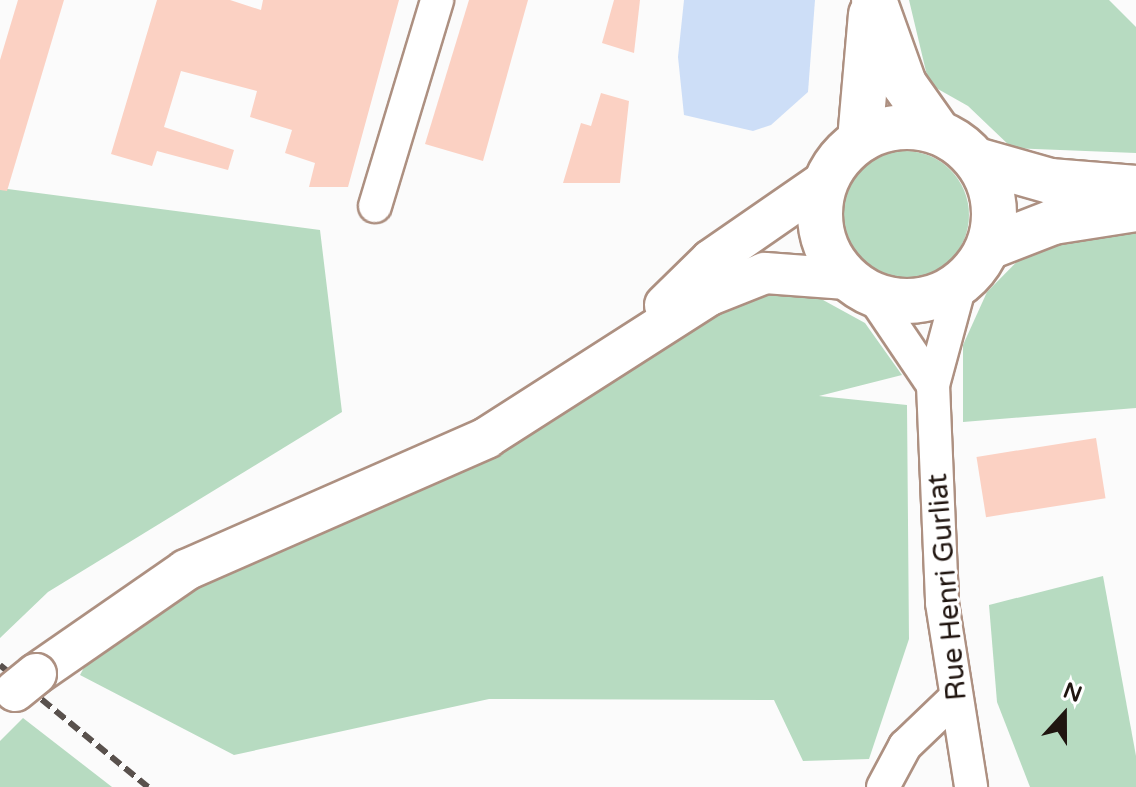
<!DOCTYPE html>
<style>
body{margin:0}
#map{position:relative;width:1136px;height:787px;overflow:hidden;background:#fbfbfb;font-family:"Varela Round",sans-serif}
div>[style]{position:absolute}
.green>*{inset:0;background:#b7dbc1}
.round{border-radius:50%}
.water>*{inset:0;background:#cddef7}
.building>*{inset:0;background:#fbd1c3;transform-origin:0 0}
.roads{filter:drop-shadow(2px 0 #ad9081) drop-shadow(-2px 0 #ad9081) drop-shadow(0 2px #ad9081) drop-shadow(0 -2px #ad9081)}
.minor>*{height:32px;margin:-16px;padding:0 16px;transform-origin:16px;border-radius:16px;background:#fff}
.tertiary>*{height:40px;margin:-20px;padding:0 20px;transform-origin:20px;border-radius:20px;background:#fff}
.secondary>*{height:44px;margin:-22px;padding:0 22px;transform-origin:22px;border-radius:22px;background:#fff}
.secondary>.ring{margin:-22px;padding:0;box-sizing:content-box;background:none;border:44px solid #fff;border-radius:50%}
.rail>*{height:6px;margin-top:-3px;transform-origin:0;background:repeating-linear-gradient(90deg,#59514d 0 12px,transparent 0 18px)}
.bridges{filter:drop-shadow(2px 0 #ad9081) drop-shadow(-2px 0 #ad9081) drop-shadow(0 2px #ad9081) drop-shadow(0 -2px #ad9081)}
.tertiary-bridge>*{height:40px;margin:-20px;padding:0 20px;transform-origin:20px;border-radius:20px;background:#fff}
span{translate:-50% -50%;white-space:nowrap;text-align:center;line-height:1.15;-webkit-text-stroke:6px #fff;paint-order:stroke}
.street-label{font-size:28px;color:#201510}
.north{position:absolute;left:1024px;top:675px;width:80px;height:80px;-webkit-text-stroke:6px #fff;paint-order:stroke;rotate:21deg;font-size:22px;font-weight:700;line-height:32px;text-align:center;color:#201510}
.north::after{content:'';display:block;margin:auto;width:28px;height:36px;background:#201510;clip-path:polygon(50% 0,100% 100%,50% 72%,0 100%)}
</style>
<div id="map">
<div class="green">
<i style="clip-path:polygon(909px 0,1109px 0,1136px 27px,1136px 153px,1012px 148px,968px 106px,929px 84px)"></i>
<i class="round" style="left:841px;top:151px;width:128px;height:128px"></i>
<i style="clip-path:polygon(0 188px,320px 230px,342px 412px,48px 592px,0 638px)"></i>
<i style="clip-path:polygon(1136px 219px,1136px 408px,963px 422px,963px 345px,987px 292px,1048px 230px)"></i>
<i style="clip-path:polygon(763px 287px,803px 289px,865px 323px,902px 375px,819px 396px,907px 405px,909px 639px,869px 759px,803px 761px,774px 700px,489px 699px,234px 755px,80px 675px,98px 641px,311px 529px,551px 423px,694px 326px)"></i>
<i style="clip-path:polygon(1103px 576px,1136px 756px,1136px 787px,1030px 787px,997px 702px,989px 605px)"></i>
<i style="clip-path:polygon(23px 718px,112px 787px,0 787px,0 741px)"></i>
</div>
<div class="water">
<i style="clip-path:polygon(684px 0,815px 0,808px 92px,771px 125px,753px 131px,684px 115px,678px 57px)"></i>
</div>
<div class="building">
<i style="clip-path:polygon(18px 0,64px 0,7px 191px,0 190px,0 60px)"></i>
<i style="clip-path:polygon(157px 0,230px 0,261px 10px,263px 0,399px 0,348px 187px,309px 187px,315px 163px,285px 153px,292px 130px,250px 117px,257px 91px,181px 71px,164px 127px,234px 150px,228px 170px,157px 151px,152px 166px,111px 154px)"></i>
<i style="clip-path:polygon(469px 0,528px 0,483px 161px,425px 144px)"></i>
<i style="clip-path:polygon(614px 0,640px 0,634px 53px,602px 43px)"></i>
<i style="clip-path:polygon(601px 93px,629px 101px,620px 183px,563px 183px,581px 123px,591px 126px)"></i>
<i style="left:1096px;top:438px;width:61px;height:121px;rotate:81deg"></i>
</div>
<div class="roads">
<div class="minor">
<i style="left:375px;top:206px;width:215px;rotate:-73.2deg"></i>
<i style="left:960px;top:285px;width:104px;rotate:105.1deg"></i>
<i style="left:933px;top:385px;width:218px;rotate:87.6deg"></i>
<i style="left:942px;top:603px;width:186px;rotate:81deg"></i>
<i style="left:873px;top:296px;width:107px;rotate:56deg"></i>
<i style="left:883px;top:787px;width:47px;rotate:-61.8deg"></i>
<i style="left:905px;top:746px;width:69px;rotate:-43.8deg"></i>
</div>
<div class="tertiary">
<i style="left:665px;top:305px;width:64px;rotate:-44.4deg"></i>
<i style="left:711px;top:260px;width:139px;rotate:-34.7deg"></i>
<i style="left:36px;top:674px;width:183px;rotate:-34.7deg"></i>
<i style="left:186px;top:570px;width:328px;rotate:-23.7deg"></i>
<i style="left:486px;top:438px;width:266px;rotate:-32.6deg"></i>
<i style="left:710px;top:295px;width:59px;rotate:-21.8deg"></i>
<i style="left:765px;top:273px;width:82px;rotate:4.2deg"></i>
</div>
<div class="secondary">
<i style="left:874px;top:0;width:89px;rotate:70.3deg"></i>
<i style="left:904px;top:84px;width:59px;rotate:54.7deg"></i>
<i class="ring" style="left:820px;top:127px;width:130px;height:130px"></i>
<i style="left:860px;top:140px;width:126px;rotate:-85deg"></i>
<i style="left:976px;top:160px;width:77px;rotate:15.8deg"></i>
<i style="left:1050px;top:181px;width:86px;rotate:4.7deg"></i>
<i style="left:989px;top:247px;width:69px;rotate:-21.3deg"></i>
<i style="left:1053px;top:222px;width:84px;rotate:-8.9deg"></i>
</div>
</div>
<div class="rail">
<i style="left:0;top:665px;width:192px;rotate:39.5deg"></i>
</div>
<div class="bridges">
<div class="tertiary-bridge">
<i style="left:15px;top:691px;width:27px;rotate:-39deg"></i>
</div>
</div>
<div class="street-label">
<span style="left:947px;top:587px;rotate:-95deg">Rue Henri Gurliat</span>
</div>
<div class="north">N</div>
</div>
